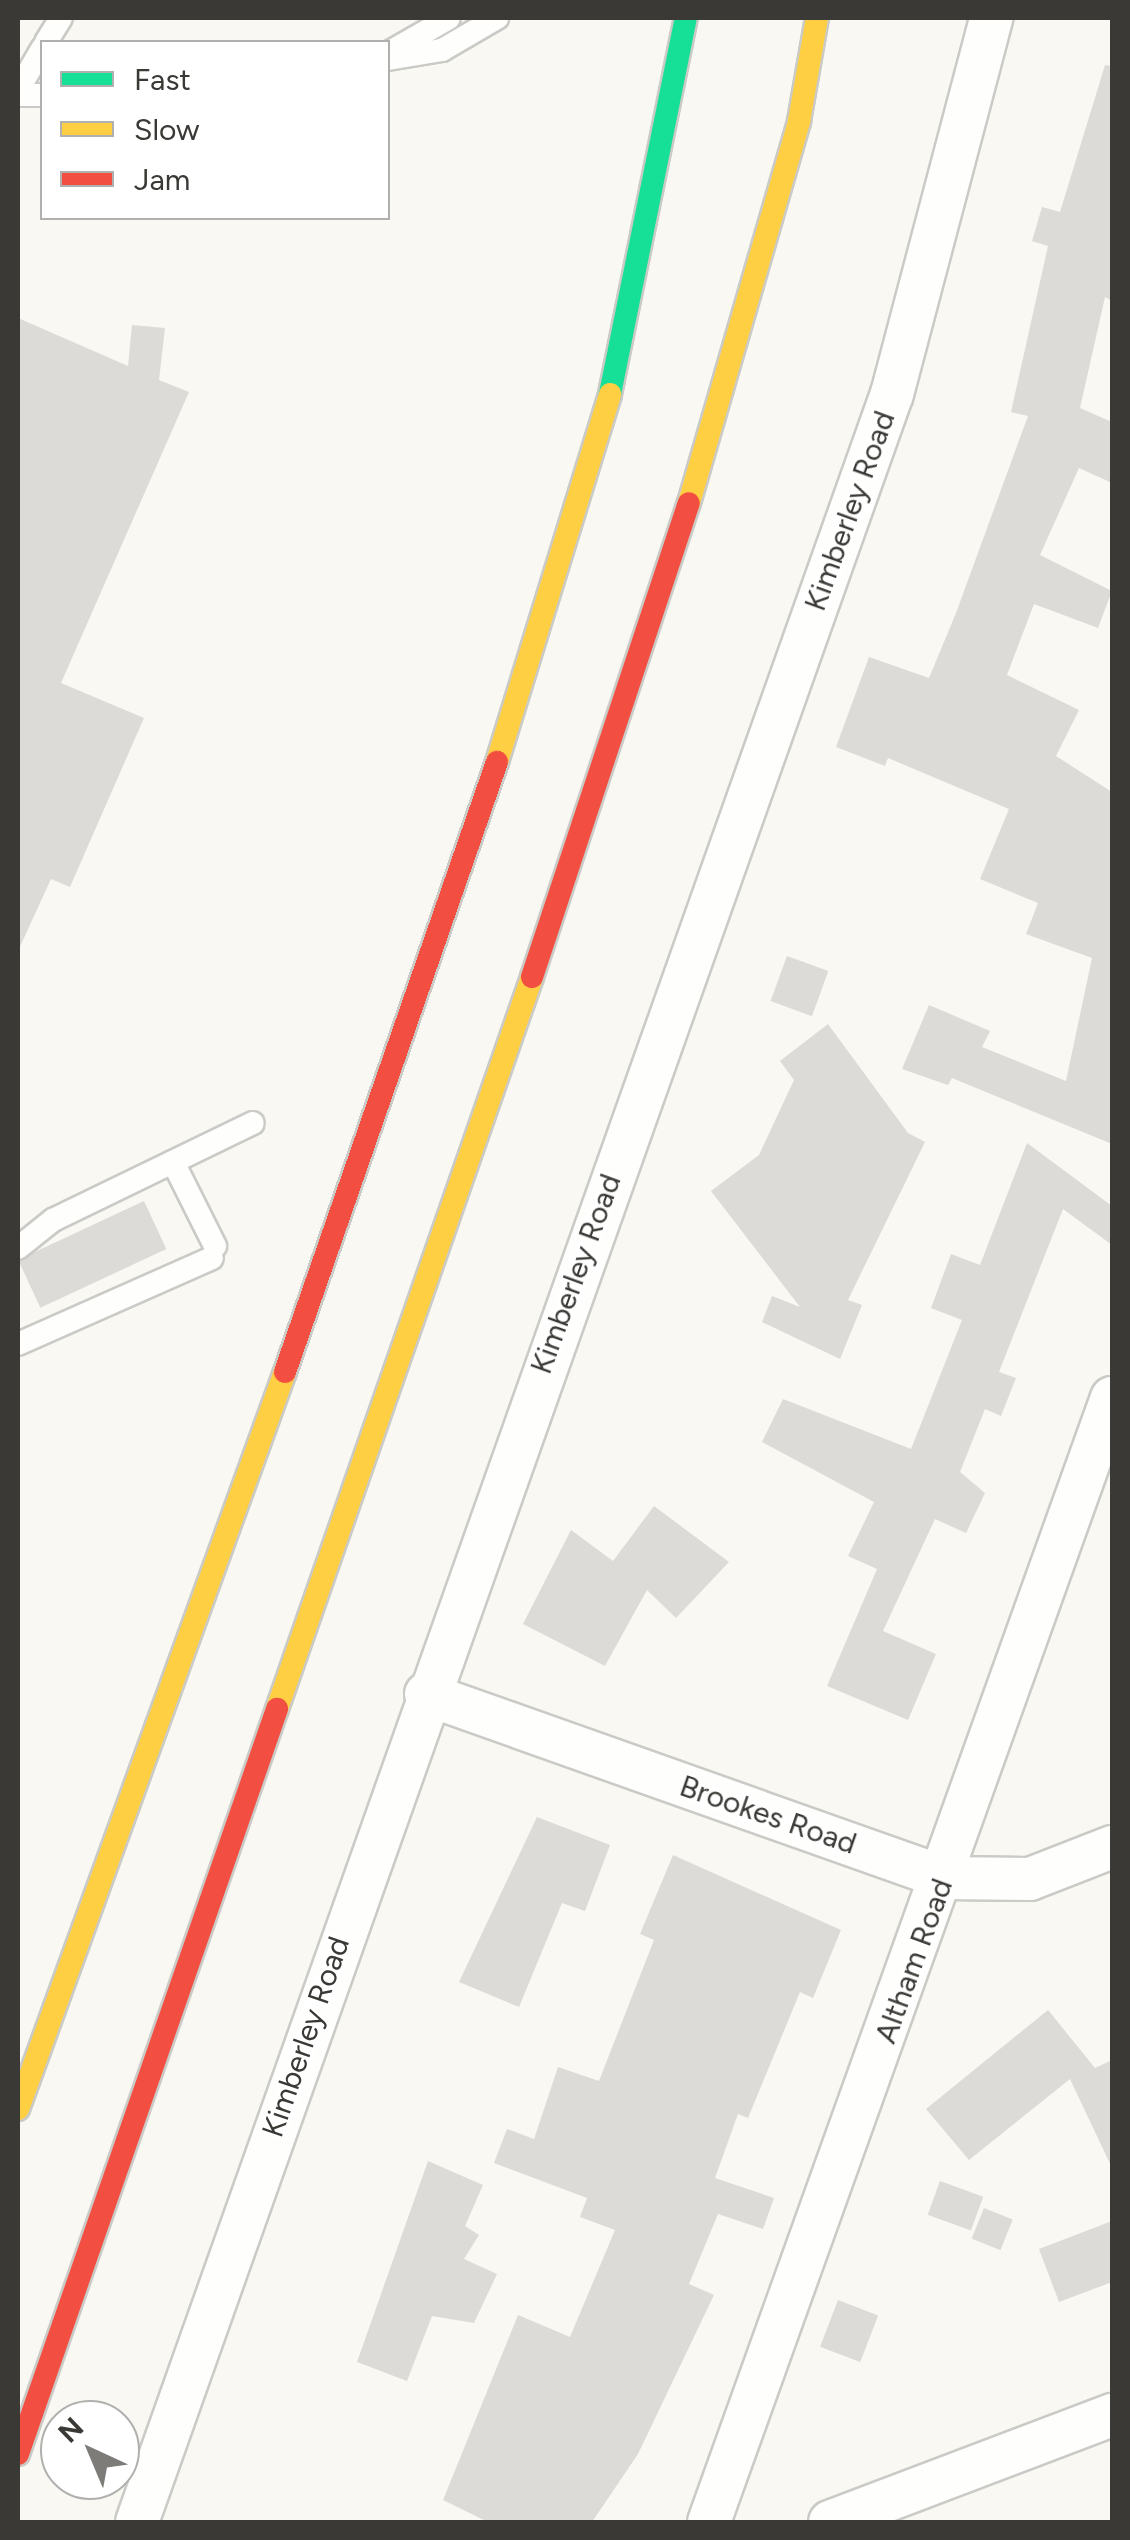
<!DOCTYPE html>
<style>
body{margin:0}
#map{position:relative;width:1130px;height:2540px;overflow:hidden;background:#f9f8f3;font-family:Figtree,sans-serif}
div>[style]{position:absolute}
.building>*{inset:0;background:#dcdbd8;transform-origin:0 0}
.roads{filter:drop-shadow(2px 0 #cacac6) drop-shadow(-2px 0 #cacac6) drop-shadow(0 2px #cacac6) drop-shadow(0 -2px #cacac6)}
.lane>*{height:22px;margin:-11px;padding:0 11px;transform-origin:11px;border-radius:11px;background:#fefefd}
.street>*{height:42px;margin:-21px;padding:0 21px;transform-origin:21px;border-radius:21px;background:#fefefd}
.fast>*{height:22px;margin:-11px;padding:0 11px;transform-origin:11px;border-radius:11px;background:#16e098}
.slow>*{height:22px;margin:-11px;padding:0 11px;transform-origin:11px;border-radius:11px;background:#ffcf43}
.jam>*{height:22px;margin:-11px;padding:0 11px;transform-origin:11px;border-radius:11px;background:#f24e42}
span{translate:-50% -50%;white-space:nowrap;text-align:center;line-height:1.15;-webkit-text-stroke:8px #fff;paint-order:stroke}
.street-label{font-size:30px;color:#3a3935}
.frame{position:absolute;inset:0;border:20px solid #3a3935;pointer-events:none}
.legend{position:absolute;left:40px;top:40px;width:350px;height:180px;box-sizing:border-box;background:#fff;border:2px solid #b0b0ae;margin:0;padding:12px 18px;list-style:none;font-size:30px;color:#3a3935}
.legend li{display:flex;align-items:center;gap:20px;height:50px}
.legend b{width:50px;border:2px solid #b0b0ae}
.north{position:absolute;left:40px;top:2400px;width:100px;height:100px;box-sizing:border-box;background:#fff;border:2px solid #b0b0ae;border-radius:50%;rotate:316deg;font-size:28px;font-weight:700;line-height:40px;text-align:center;color:#3a3935}
.north::after{content:'';display:block;margin:auto;width:35px;height:45px;background:#7d7c78;clip-path:polygon(50% 0,100% 100%,50% 72%,0 100%)}
</style>
<div id="map">
<div class="building">
<i style="clip-path:polygon(1105px 65px,1112px 66px,1112px 301px,1105px 297px,1080px 408px,1112px 422px,1112px 483px,1079px 468px,1040px 555px,1112px 591px,1098px 628px,1034px 604px,1007px 675px,1079px 710px,1056px 756px,1112px 792px,1112px 1144px,952px 1078px,948px 1085px,902px 1069px,929px 1005px,990px 1031px,982px 1047px,1066px 1081px,1092px 958px,1026px 934px,1038px 903px,980px 879px,1009px 809px,888px 758px,885px 766px,836px 747px,869px 657px,929px 678px,956px 613px,1028px 416px,1011px 412px,1048px 246px,1032px 241px,1042px 207px,1060px 212px)"></i>
<i style="clip-path:polygon(18px 318px,128px 366px,132px 325px,165px 328px,159px 380px,189px 392px,61px 683px,144px 718px,70px 887px,51px 879px,18px 951px)"></i>
<i style="left:787px;top:956px;width:44px;height:48px;rotate:20deg"></i>
<i style="clip-path:polygon(828px 1024px,908px 1133px,925px 1142px,848px 1300px,862px 1305px,840px 1359px,762px 1322px,772px 1296px,800px 1307px,711px 1191px,759px 1155px,794px 1080px,780px 1061px)"></i>
<i style="clip-path:polygon(1027px 1143px,1112px 1206px,1112px 1245px,1063px 1209px,999px 1372px,1016px 1378px,1001px 1416px,985px 1409px,960px 1472px,985px 1493px,966px 1533px,935px 1519px,883px 1631px,936px 1654px,908px 1720px,827px 1686px,877px 1569px,848px 1556px,874px 1502px,762px 1442px,783px 1399px,911px 1449px,962px 1320px,931px 1308px,951px 1254px,980px 1265px)"></i>
<i style="left:144px;top:1201px;width:53px;height:139px;rotate:65deg"></i>
<i style="clip-path:polygon(654px 1506px,729px 1562px,676px 1618px,647px 1590px,605px 1666px,523px 1624px,571px 1530px,613px 1561px)"></i>
<i style="clip-path:polygon(537px 1817px,610px 1845px,585px 1911px,562px 1903px,519px 2007px,459px 1982px)"></i>
<i style="clip-path:polygon(673px 1855px,841px 1930px,813px 1998px,800px 1992px,748px 2118px,738px 2114px,715px 2178px,774px 2198px,763px 2229px,718px 2214px,689px 2284px,714px 2295px,638px 2454px,592px 2522px,488px 2522px,443px 2500px,518px 2315px,570px 2337px,615px 2230px,580px 2217px,587px 2198px,494px 2163px,507px 2129px,534px 2139px,558px 2067px,599px 2081px,654px 1940px,640px 1934px)"></i>
<i style="clip-path:polygon(1048px 2010px,1095px 2068px,1112px 2060px,1112px 2168px,1070px 2079px,969px 2160px,926px 2109px)"></i>
<i style="clip-path:polygon(428px 2161px,483px 2185px,465px 2226px,479px 2235px,464px 2259px,497px 2274px,474px 2323px,432px 2316px,407px 2381px,357px 2362px)"></i>
<i style="left:940px;top:2181px;width:46px;height:36px;rotate:20deg"></i>
<i style="left:984px;top:2208px;width:31px;height:33px;rotate:22deg"></i>
<i style="clip-path:polygon(1112px 2221px,1112px 2282px,1059px 2302px,1039px 2249px)"></i>
<i style="left:838px;top:2300px;width:43px;height:50px;rotate:21deg"></i>
</div>
<div class="roads">
<div class="lane">
<i style="left:46px;top:42px;width:28px;rotate:-58deg"></i>
<i style="left:388px;top:53px;width:70px;rotate:-29.8deg"></i>
<i style="left:388px;top:59px;width:55px;rotate:-9.5deg"></i>
<i style="left:442px;top:50px;width:64px;rotate:-30.2deg"></i>
<i style="left:18px;top:90px;width:48px;rotate:-59.7deg"></i>
<i style="left:18px;top:95px;width:24px"></i>
<i style="left:173px;top:1162px;width:94px;rotate:63.4deg"></i>
<i style="left:18px;top:1248px;width:45px;rotate:-38.7deg"></i>
<i style="left:53px;top:1220px;width:222px;rotate:-25.9deg"></i>
<i style="left:18px;top:1344px;width:212px;rotate:-23.9deg"></i>
</div>
<div class="street">
<i style="left:426px;top:1694px;width:551px;rotate:19.52deg"></i>
<i style="left:945px;top:1878px;width:85px;rotate:0.7deg"></i>
<i style="left:1030px;top:1879px;width:88px;rotate:-21.3deg"></i>
<i style="left:137px;top:2522px;width:2258px;rotate:-70.47deg"></i>
<i style="left:892px;top:394px;width:389px;rotate:-75.2deg"></i>
<i style="left:709px;top:2522px;width:1194px;rotate:-70.28deg"></i>
<i style="left:830px;top:2522px;width:302px;rotate:-20.8deg"></i>
</div>
<div class="fast">
<i style="left:610px;top:394px;width:384px;rotate:-78.6deg"></i>
</div>
<div class="slow">
<i style="left:689px;top:503px;width:398px;rotate:-73.9deg"></i>
<i style="left:799px;top:121px;width:105px;rotate:-80.1deg"></i>
<i style="left:497px;top:762px;width:385px;rotate:-72.9deg"></i>
<i style="left:277px;top:1709px;width:775px;rotate:-70.79deg"></i>
<i style="left:18px;top:2109px;width:784px;rotate:-70.09deg"></i>
</div>
<div class="jam">
<i style="left:532px;top:977px;width:499px;rotate:-71.7deg"></i>
<i style="left:285px;top:1372px;width:646px;rotate:-70.84deg"></i>
<i style="left:18px;top:2454px;width:789px;rotate:-70.83deg"></i>
</div>
</div>
<div class="street-label">
<span style="left:850px;top:511px;rotate:-70deg">Kimberley Road</span>
<span style="left:576px;top:1274px;rotate:-70deg">Kimberley Road</span>
<span style="left:768px;top:1815px;rotate:19deg">Brookes Road</span>
<span style="left:914px;top:1961px;rotate:-70deg">Altham Road</span>
<span style="left:306px;top:2037px;rotate:-71deg">Kimberley Road</span>
</div>
<div class="frame"></div>
<ul class="legend">
<li><b style="height:12px;background:#16e098"></b>Fast</li>
<li><b style="height:12px;background:#ffcf43"></b>Slow</li>
<li><b style="height:12px;background:#f24e42"></b>Jam</li>
</ul>
<div class="north">N</div>
</div>
